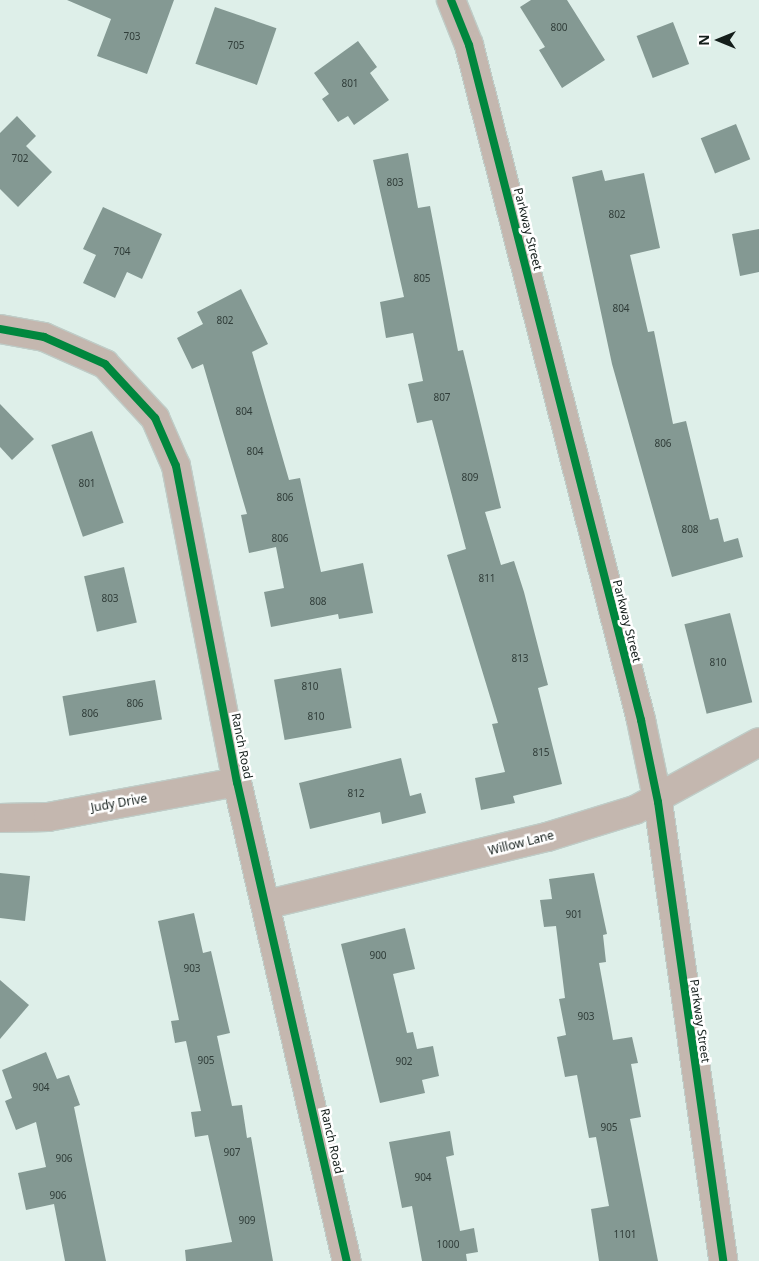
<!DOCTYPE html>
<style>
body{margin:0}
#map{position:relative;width:759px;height:1261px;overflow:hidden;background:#deefe9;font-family:"Noto Sans",sans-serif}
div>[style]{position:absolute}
.building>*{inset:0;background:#849993;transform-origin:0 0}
.roads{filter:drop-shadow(1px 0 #bfccc7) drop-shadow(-1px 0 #bfccc7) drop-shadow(0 1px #bfccc7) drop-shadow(0 -1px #bfccc7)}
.street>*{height:28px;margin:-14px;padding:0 14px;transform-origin:14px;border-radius:14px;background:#c4b7af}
.cycleway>*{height:8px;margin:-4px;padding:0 4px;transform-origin:4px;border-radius:4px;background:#00873e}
span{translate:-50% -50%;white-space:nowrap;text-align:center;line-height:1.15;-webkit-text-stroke:5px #fff;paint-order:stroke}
.number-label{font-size:10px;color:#303d39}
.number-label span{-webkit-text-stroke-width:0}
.street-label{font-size:12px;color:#141e1b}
.north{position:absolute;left:694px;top:15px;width:50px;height:50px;-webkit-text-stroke:4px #fff;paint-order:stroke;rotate:270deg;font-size:14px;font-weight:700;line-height:20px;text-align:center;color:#141e1b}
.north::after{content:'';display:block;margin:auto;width:18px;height:22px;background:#141e1b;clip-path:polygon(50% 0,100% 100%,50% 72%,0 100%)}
</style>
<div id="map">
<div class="building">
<i style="clip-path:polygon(67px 0,174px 0,147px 74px,97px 56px,111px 19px)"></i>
<i style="clip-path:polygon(531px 0,567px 0,605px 60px,562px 88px,539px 50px,545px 47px,520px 7px)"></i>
<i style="left:215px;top:7px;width:65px;height:60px;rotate:19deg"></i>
<i style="left:673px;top:22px;width:45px;height:39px;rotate:69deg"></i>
<i style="clip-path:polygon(358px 41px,377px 67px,370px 73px,389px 100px,354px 125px,348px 116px,338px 122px,322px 99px,329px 94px,314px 73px)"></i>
<i style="clip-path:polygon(17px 116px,36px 136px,26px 146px,52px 172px,18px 207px,0 189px,0 133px)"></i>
<i style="left:736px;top:124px;width:38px;height:38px;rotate:68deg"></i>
<i style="clip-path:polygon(408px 153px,418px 208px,430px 206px,458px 351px,463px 350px,501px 508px,485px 512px,501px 565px,514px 561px,524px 592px,548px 685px,538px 688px,562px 784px,513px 796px,515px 803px,481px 810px,475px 778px,505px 772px,492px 724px,498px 723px,447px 555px,466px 549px,432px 420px,417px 423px,408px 384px,423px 381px,413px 333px,386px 338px,380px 302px,404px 297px,373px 160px)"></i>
<i style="clip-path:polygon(602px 170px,605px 181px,644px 173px,660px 248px,630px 255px,648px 332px,654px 331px,673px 424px,686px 421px,710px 520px,718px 518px,724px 542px,738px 538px,743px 557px,672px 577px,612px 364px,572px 177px)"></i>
<i style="clip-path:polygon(103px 207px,162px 234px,142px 279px,127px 272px,115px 298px,83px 283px,96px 255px,83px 249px)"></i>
<i style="clip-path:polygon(759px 229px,759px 272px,740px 276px,732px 234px)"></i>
<i style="clip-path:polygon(241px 289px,268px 344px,252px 352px,289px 480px,300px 478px,321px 572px,363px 563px,373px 613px,339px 619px,338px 614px,271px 627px,264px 592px,284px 588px,276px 547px,249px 553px,241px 515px,247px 514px,203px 364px,192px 369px,177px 338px,203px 324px,197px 312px)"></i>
<i style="clip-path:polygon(0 404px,34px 439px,12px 460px,0 447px)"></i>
<i style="left:92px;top:431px;width:97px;height:43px;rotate:71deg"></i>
<i style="left:124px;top:567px;width:57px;height:41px;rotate:77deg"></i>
<i style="left:730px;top:613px;width:92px;height:47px;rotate:76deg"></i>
<i style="left:341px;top:668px;width:61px;height:68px;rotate:80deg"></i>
<i style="left:155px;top:680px;width:40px;height:94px;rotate:80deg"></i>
<i style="clip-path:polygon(401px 758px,410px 796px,421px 793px,426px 813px,382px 824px,380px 812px,310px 829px,299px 783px)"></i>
<i style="clip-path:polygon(0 873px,30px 876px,25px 921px,0 918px)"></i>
<i style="clip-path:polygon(594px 873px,607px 934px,603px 935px,606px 962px,599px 963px,613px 1040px,632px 1037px,638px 1063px,631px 1064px,641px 1117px,630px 1119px,658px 1261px,599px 1261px,591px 1209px,609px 1206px,596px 1137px,589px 1138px,577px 1075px,565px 1077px,557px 1037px,566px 1035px,559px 999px,565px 998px,556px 926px,544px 927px,540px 900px,552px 899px,549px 879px)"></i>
<i style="clip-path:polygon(194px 913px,203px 953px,211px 951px,230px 1033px,217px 1036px,232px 1106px,242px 1105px,247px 1138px,251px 1137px,273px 1261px,186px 1261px,185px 1250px,232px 1242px,208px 1135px,195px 1137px,191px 1112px,201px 1111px,186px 1041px,175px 1043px,171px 1021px,179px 1020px,158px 921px)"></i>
<i style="clip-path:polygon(405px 928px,415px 969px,393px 974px,407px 1033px,413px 1032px,417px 1049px,433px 1046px,439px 1076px,422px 1080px,425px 1093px,380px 1103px,341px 944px)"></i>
<i style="clip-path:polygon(0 980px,29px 1005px,0 1039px)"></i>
<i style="clip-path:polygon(46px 1052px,57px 1079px,69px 1075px,80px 1105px,74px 1107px,106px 1261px,65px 1261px,54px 1204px,26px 1210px,18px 1173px,46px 1167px,36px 1122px,16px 1130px,5px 1101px,12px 1098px,2px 1070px)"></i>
<i style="clip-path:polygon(450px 1131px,454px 1155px,446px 1157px,460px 1231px,474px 1228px,478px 1252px,466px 1254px,467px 1261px,422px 1261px,412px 1206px,402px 1208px,389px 1142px)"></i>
</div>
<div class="roads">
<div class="street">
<i style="left:451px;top:0;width:48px;rotate:68.2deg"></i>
<i style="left:469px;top:45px;width:697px;rotate:75.7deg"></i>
<i style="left:641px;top:720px;width:84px;rotate:78.3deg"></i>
<i style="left:658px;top:802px;width:464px;rotate:81.9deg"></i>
<i style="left:0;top:329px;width:45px;rotate:10.3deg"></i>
<i style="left:44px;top:337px;width:67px;rotate:23.9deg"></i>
<i style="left:105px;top:364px;width:74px;rotate:47.2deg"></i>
<i style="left:155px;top:418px;width:52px;rotate:66.4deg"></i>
<i style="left:176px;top:466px;width:322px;rotate:79.1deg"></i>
<i style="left:237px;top:782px;width:491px;rotate:77.1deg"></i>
<i style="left:0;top:818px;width:48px;rotate:-1.2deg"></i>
<i style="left:48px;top:817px;width:192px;rotate:-10.5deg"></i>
<i style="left:268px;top:904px;width:287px;rotate:-13.5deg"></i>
<i style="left:547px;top:837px;width:92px;rotate:-17.1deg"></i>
<i style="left:635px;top:810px;width:141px;rotate:-28.7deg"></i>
</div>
</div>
<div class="cycleway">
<i style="left:451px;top:0;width:48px;rotate:68.2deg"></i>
<i style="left:469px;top:45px;width:697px;rotate:75.7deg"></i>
<i style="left:641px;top:720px;width:84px;rotate:78.3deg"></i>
<i style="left:658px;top:802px;width:464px;rotate:81.9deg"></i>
<i style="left:0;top:329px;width:45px;rotate:10.3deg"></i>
<i style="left:44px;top:337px;width:67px;rotate:23.9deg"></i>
<i style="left:105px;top:364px;width:74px;rotate:47.2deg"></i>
<i style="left:155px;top:418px;width:52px;rotate:66.4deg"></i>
<i style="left:176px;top:466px;width:322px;rotate:79.1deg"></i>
<i style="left:237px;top:782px;width:491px;rotate:77.1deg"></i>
</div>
<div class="number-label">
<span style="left:559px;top:28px">800</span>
<span style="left:132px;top:37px">703</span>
<span style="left:236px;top:46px">705</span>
<span style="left:350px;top:84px">801</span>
<span style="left:20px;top:159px">702</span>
<span style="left:395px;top:183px">803</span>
<span style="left:617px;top:215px">802</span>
<span style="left:122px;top:252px">704</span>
<span style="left:422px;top:279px">805</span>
<span style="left:621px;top:309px">804</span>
<span style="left:225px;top:321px">802</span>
<span style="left:442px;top:398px">807</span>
<span style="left:244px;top:412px">804</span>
<span style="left:663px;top:444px">806</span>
<span style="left:255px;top:452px">804</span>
<span style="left:470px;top:478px">809</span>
<span style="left:87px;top:484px">801</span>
<span style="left:285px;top:498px">806</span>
<span style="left:690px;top:530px">808</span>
<span style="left:280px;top:539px">806</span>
<span style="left:487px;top:579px">811</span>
<span style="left:110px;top:599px">803</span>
<span style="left:318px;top:602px">808</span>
<span style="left:520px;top:659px">813</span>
<span style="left:718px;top:663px">810</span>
<span style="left:310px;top:687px">810</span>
<span style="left:135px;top:704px">806</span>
<span style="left:90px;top:714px">806</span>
<span style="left:316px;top:717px">810</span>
<span style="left:541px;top:753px">815</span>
<span style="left:356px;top:794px">812</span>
<span style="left:574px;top:915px">901</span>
<span style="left:378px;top:956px">900</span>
<span style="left:192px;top:969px">903</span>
<span style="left:586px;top:1017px">903</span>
<span style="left:206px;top:1061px">905</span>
<span style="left:404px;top:1062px">902</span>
<span style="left:41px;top:1088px">904</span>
<span style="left:609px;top:1128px">905</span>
<span style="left:232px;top:1153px">907</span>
<span style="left:64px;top:1159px">906</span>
<span style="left:423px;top:1178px">904</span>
<span style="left:58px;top:1196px">906</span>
<span style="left:247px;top:1221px">909</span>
<span style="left:625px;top:1235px">1101</span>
<span style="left:448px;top:1245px">1000</span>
</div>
<div class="street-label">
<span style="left:528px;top:229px;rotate:76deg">Parkway Street</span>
<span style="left:627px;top:621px;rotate:76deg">Parkway Street</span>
<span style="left:242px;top:746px;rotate:79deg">Ranch Road</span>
<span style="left:119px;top:803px;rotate:-10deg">Judy Drive</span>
<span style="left:521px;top:843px;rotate:-14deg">Willow Lane</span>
<span style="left:700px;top:1021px;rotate:82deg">Parkway Street</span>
<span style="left:332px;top:1141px;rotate:77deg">Ranch Road</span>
</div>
<div class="north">N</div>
</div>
